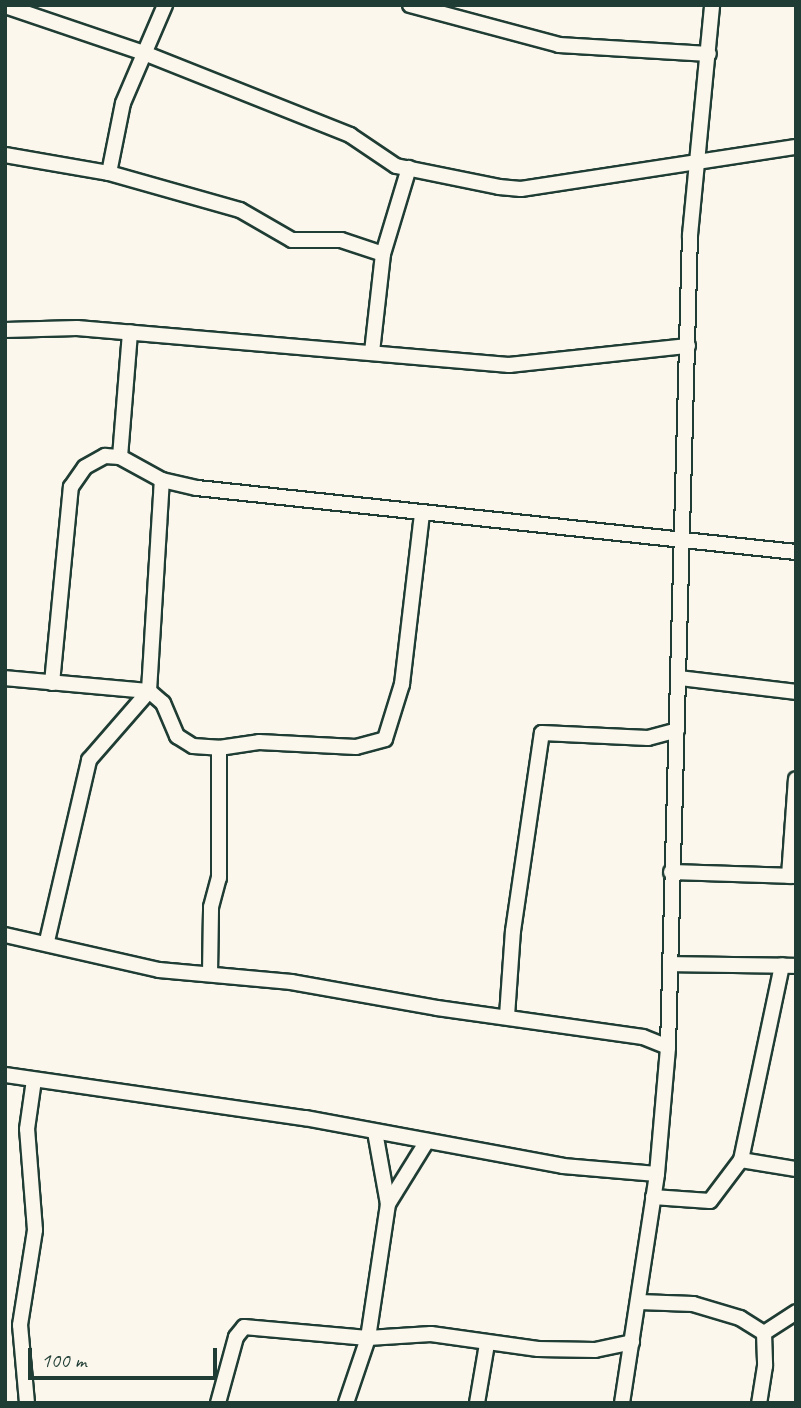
<!DOCTYPE html>
<style>
body{margin:0}
#map{position:relative;width:801px;height:1408px;overflow:hidden;background:#fbf7ec;font-family:Caveat,sans-serif}
div>[style]{position:absolute}
.roads{filter:drop-shadow(2px 0 #1f3d34) drop-shadow(-2px 0 #1f3d34) drop-shadow(0 2px #1f3d34) drop-shadow(0 -2px #1f3d34)}
.minor>*{height:14px;margin:-7px;padding:0 7px;transform-origin:7px;border-radius:7px;background:#fbf7ec}
span{translate:-50% -50%;white-space:nowrap;text-align:center;line-height:1.15;-webkit-text-stroke:7px #fbf7ec;paint-order:stroke}
.frame{position:absolute;inset:0;border:7px solid #1f3d34;pointer-events:none}
.scale{position:absolute;left:28px;top:1348px;width:189px;height:32px;box-sizing:border-box;border:4px solid #1f3d34;border-top:0;padding-left:9px;font-size:21px;line-height:24px;white-space:nowrap;color:#1f3d34;-webkit-text-stroke:5px #fbf7ec;paint-order:stroke}
</style>
<div id="map">
<div class="roads">
<div class="minor">
<i style="left:410px;top:5px;width:154px;rotate:15deg"></i>
<i style="left:559px;top:45px;width:150px;rotate:3.4deg"></i>
<i style="left:5px;top:6px;width:147px;rotate:18.7deg"></i>
<i style="left:144px;top:53px;width:222px;rotate:21.7deg"></i>
<i style="left:350px;top:135px;width:55px;rotate:34deg"></i>
<i style="left:396px;top:166px;width:105px;rotate:11.5deg"></i>
<i style="left:499px;top:187px;width:22px;rotate:5deg"></i>
<i style="left:521px;top:189px;width:278px;rotate:-8.7deg"></i>
<i style="left:5px;top:155px;width:106px;rotate:9.8deg"></i>
<i style="left:109px;top:173px;width:136px;rotate:15.8deg"></i>
<i style="left:240px;top:210px;width:60px;rotate:30deg"></i>
<i style="left:292px;top:240px;width:49px"></i>
<i style="left:341px;top:240px;width:44px;rotate:18.4deg"></i>
<i style="left:109px;top:173px;width:71px;rotate:-78.7deg"></i>
<i style="left:123px;top:103px;width:107px;rotate:-66.8deg"></i>
<i style="left:5px;top:330px;width:72px;rotate:-1.6deg"></i>
<i style="left:77px;top:328px;width:434px;rotate:4.9deg"></i>
<i style="left:509px;top:365px;width:180px;rotate:-6.1deg"></i>
<i style="left:372px;top:352px;width:99px;rotate:-83.6deg"></i>
<i style="left:383px;top:254px;width:90px;rotate:-73.2deg"></i>
<i style="left:120px;top:457px;width:125px;rotate:-85.4deg"></i>
<i style="left:5px;top:678px;width:145px;rotate:5.2deg"></i>
<i style="left:149px;top:691px;width:211px;rotate:-86.5deg"></i>
<i style="left:679px;top:678px;width:118px;rotate:6.8deg"></i>
<i style="left:52px;top:683px;width:197px;rotate:-84.5deg"></i>
<i style="left:71px;top:487px;width:24px;rotate:-55deg"></i>
<i style="left:85px;top:467px;width:23px;rotate:-29deg"></i>
<i style="left:105px;top:456px;width:15px;rotate:4deg"></i>
<i style="left:120px;top:457px;width:48px;rotate:28.7deg"></i>
<i style="left:162px;top:480px;width:36px;rotate:13deg"></i>
<i style="left:197px;top:488px;width:602px;rotate:6.1deg"></i>
<i style="left:671px;top:872px;width:125px;rotate:1.8deg"></i>
<i style="left:789px;top:876px;width:97px;rotate:-85.9deg"></i>
<i style="left:5px;top:935px;width:158px;rotate:12.8deg"></i>
<i style="left:159px;top:970px;width:133px;rotate:5.2deg"></i>
<i style="left:291px;top:982px;width:148px;rotate:10.1deg"></i>
<i style="left:437px;top:1008px;width:208px;rotate:8deg"></i>
<i style="left:643px;top:1037px;width:27px;rotate:22deg"></i>
<i style="left:47px;top:941px;width:186px;rotate:-76.9deg"></i>
<i style="left:89px;top:760px;width:91px;rotate:-49deg"></i>
<i style="left:149px;top:691px;width:18px;rotate:41deg"></i>
<i style="left:163px;top:703px;width:36px;rotate:67deg"></i>
<i style="left:177px;top:736px;width:19px;rotate:32deg"></i>
<i style="left:193px;top:746px;width:26px;rotate:4deg"></i>
<i style="left:219px;top:748px;width:40px;rotate:-8.5deg"></i>
<i style="left:259px;top:742px;width:97px;rotate:3deg"></i>
<i style="left:356px;top:747px;width:30px;rotate:-15deg"></i>
<i style="left:385px;top:739px;width:58px;rotate:-72.8deg"></i>
<i style="left:402px;top:684px;width:172px;rotate:-83.3deg"></i>
<i style="left:670px;top:964px;width:126px;rotate:0.9deg"></i>
<i style="left:210px;top:974px;width:67px;rotate:-89.1deg"></i>
<i style="left:211px;top:907px;width:30px;rotate:-75deg"></i>
<i style="left:219px;top:878px;width:130px;rotate:-90deg"></i>
<i style="left:507px;top:1016px;width:85px;rotate:-86deg"></i>
<i style="left:513px;top:931px;width:200px;rotate:-81.7deg"></i>
<i style="left:542px;top:733px;width:106px;rotate:2.7deg"></i>
<i style="left:648px;top:738px;width:30px;rotate:-15deg"></i>
<i style="left:5px;top:1075px;width:303px;rotate:8.2deg"></i>
<i style="left:305px;top:1118px;width:262px;rotate:10.5deg"></i>
<i style="left:563px;top:1166px;width:94px;rotate:4.9deg"></i>
<i style="left:741px;top:1160px;width:56px;rotate:9.3deg"></i>
<i style="left:653px;top:1197px;width:57px;rotate:4deg"></i>
<i style="left:710px;top:1201px;width:51px;rotate:-52.9deg"></i>
<i style="left:741px;top:1160px;width:199px;rotate:-78.1deg"></i>
<i style="left:388px;top:1204px;width:74px;rotate:-58.2deg"></i>
<i style="left:639px;top:1302px;width:54px;rotate:2.1deg"></i>
<i style="left:693px;top:1304px;width:49px;rotate:16.6deg"></i>
<i style="left:740px;top:1318px;width:28px;rotate:32deg"></i>
<i style="left:764px;top:1333px;width:33px;rotate:88deg"></i>
<i style="left:765px;top:1366px;width:37px;rotate:99deg"></i>
<i style="left:764px;top:1333px;width:38px;rotate:-33deg"></i>
<i style="left:27px;top:1403px;width:78px;rotate:-95.1deg"></i>
<i style="left:20px;top:1325px;width:96px;rotate:-81deg"></i>
<i style="left:35px;top:1230px;width:101px;rotate:-94.5deg"></i>
<i style="left:27px;top:1129px;width:49px;rotate:-81.9deg"></i>
<i style="left:218px;top:1403px;width:68px;rotate:-74.7deg"></i>
<i style="left:236px;top:1337px;width:13px;rotate:-51deg"></i>
<i style="left:244px;top:1327px;width:124px;rotate:5.1deg"></i>
<i style="left:368px;top:1338px;width:63px;rotate:-3.6deg"></i>
<i style="left:431px;top:1334px;width:108px;rotate:8deg"></i>
<i style="left:538px;top:1349px;width:57px;rotate:1deg"></i>
<i style="left:595px;top:1350px;width:38px;rotate:-12deg"></i>
<i style="left:346px;top:1403px;width:69px;rotate:-71.3deg"></i>
<i style="left:368px;top:1338px;width:135px;rotate:-81.5deg"></i>
<i style="left:388px;top:1204px;width:73px;rotate:-100.2deg"></i>
<i style="left:477px;top:1403px;width:60px;rotate:-80.4deg"></i>
<i style="left:622px;top:1403px;width:232px;rotate:-81.3deg"></i>
<i style="left:657px;top:1174px;width:127px;rotate:-85deg"></i>
<i style="left:668px;top:1047px;width:812px;rotate:-88.45deg"></i>
<i style="left:690px;top:235px;width:231px;rotate:-84.5deg"></i>
</div>
</div>
<div class="frame"></div>
<div class="scale">100 m</div>
</div>
